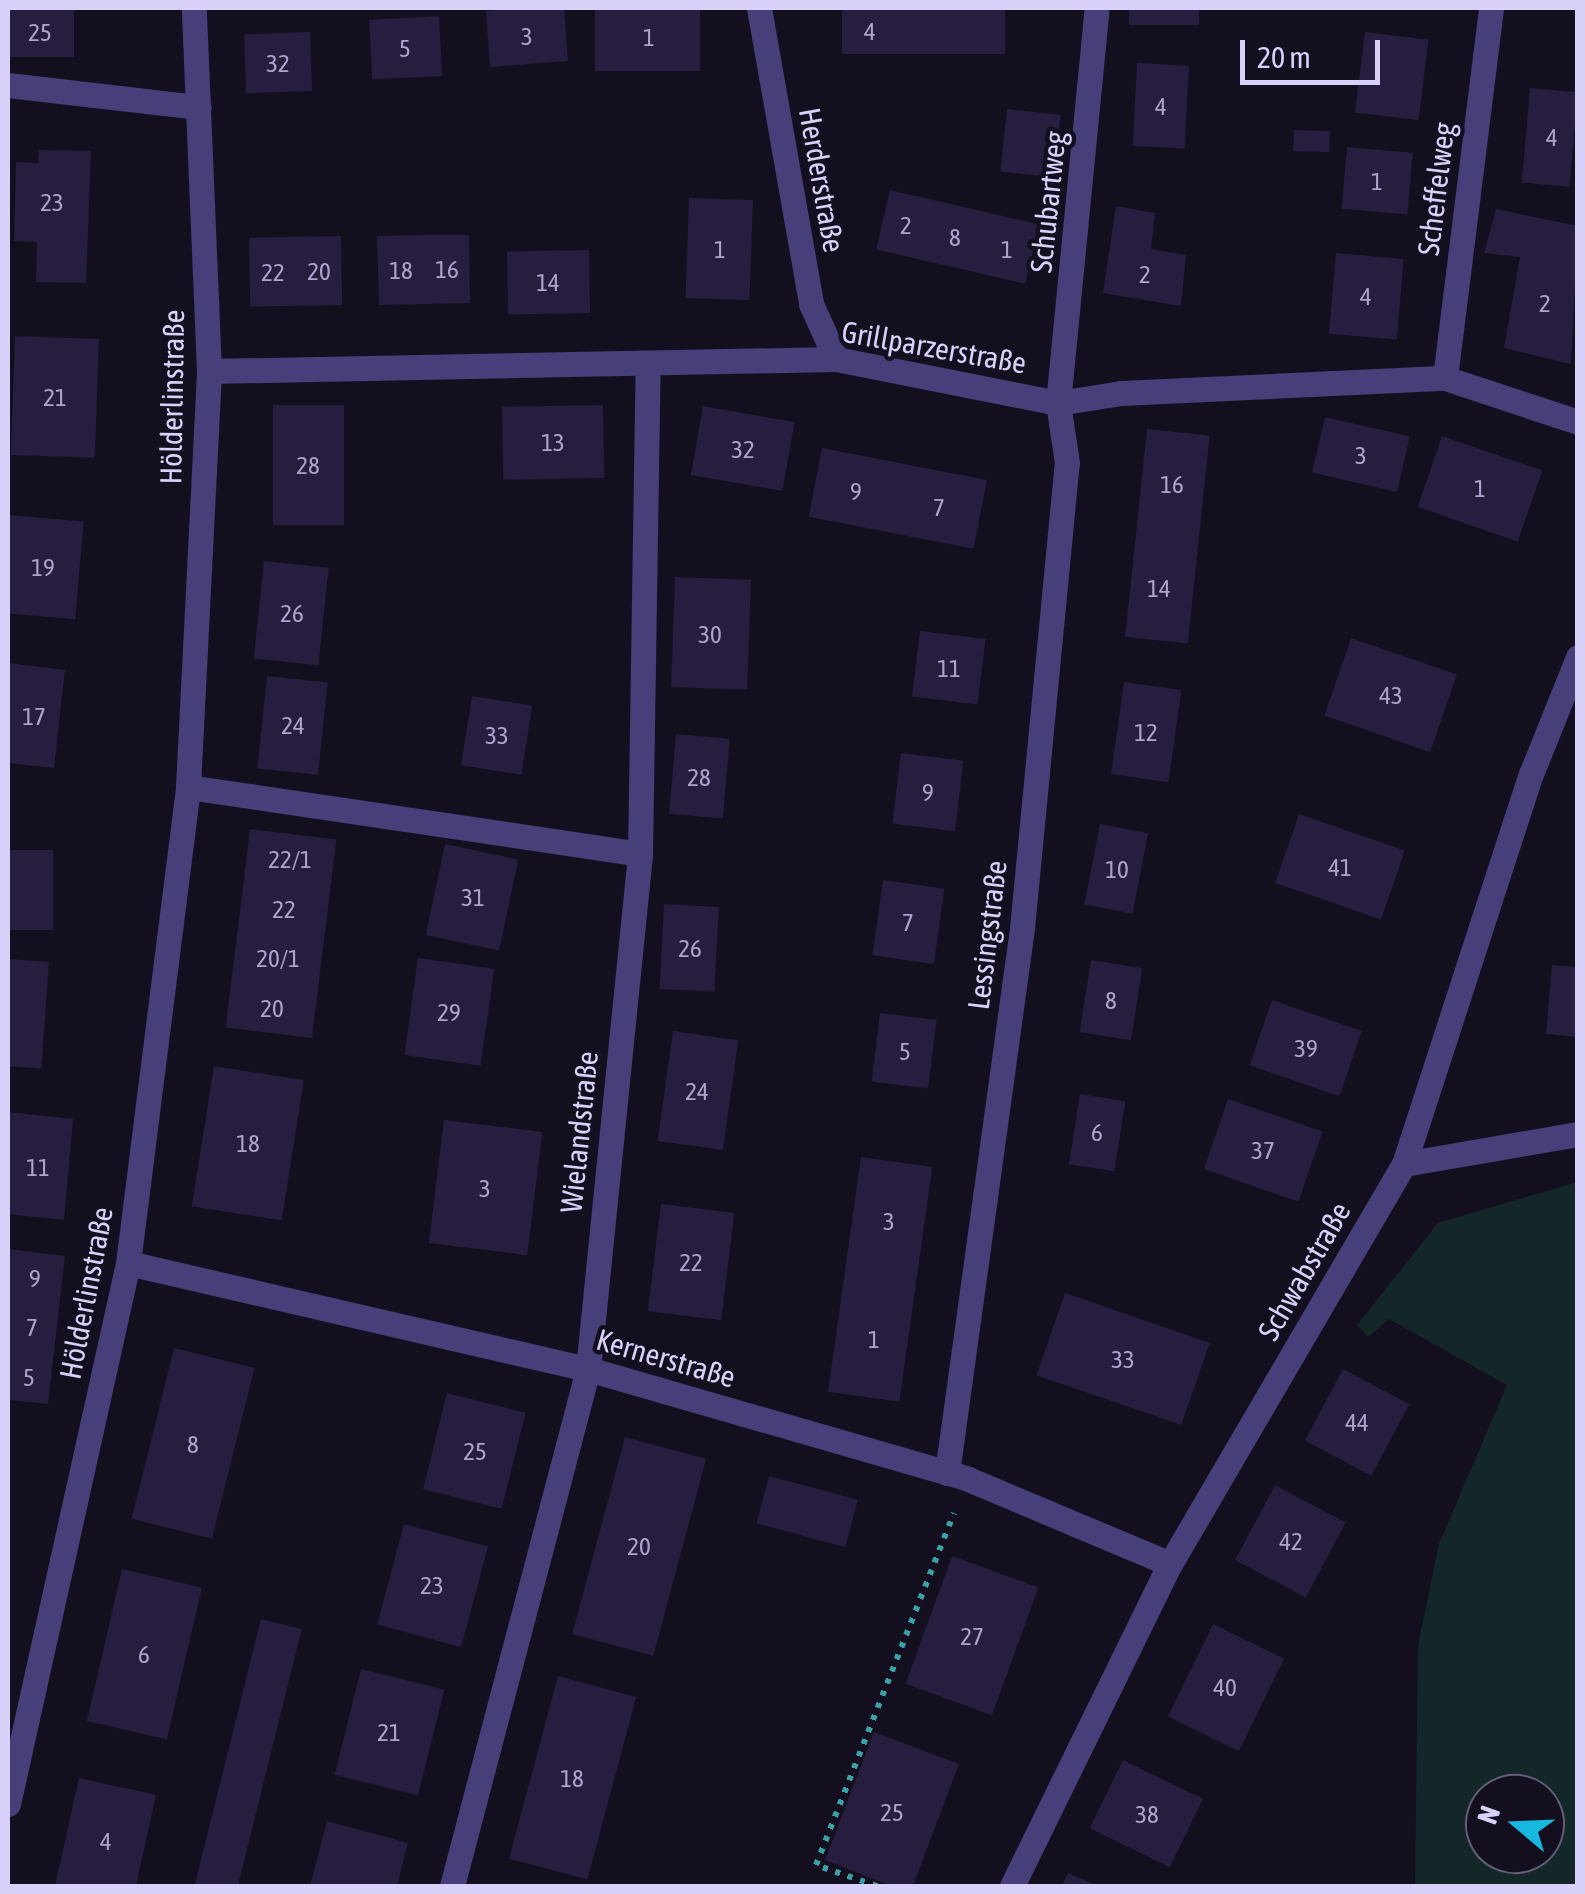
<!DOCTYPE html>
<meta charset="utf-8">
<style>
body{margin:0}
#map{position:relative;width:1585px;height:1894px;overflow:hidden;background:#130f1f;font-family:"Asap Condensed",sans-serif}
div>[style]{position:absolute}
.green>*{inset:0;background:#132728}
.building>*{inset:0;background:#271d3e;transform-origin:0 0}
.path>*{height:6px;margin-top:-3px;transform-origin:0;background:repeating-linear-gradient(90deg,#3aa2a6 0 5px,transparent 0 13px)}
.minor>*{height:25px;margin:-12.5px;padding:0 12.5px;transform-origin:12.5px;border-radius:12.5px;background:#463f79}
span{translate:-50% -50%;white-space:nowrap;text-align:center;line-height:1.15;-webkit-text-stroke:9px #130f1f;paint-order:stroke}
.number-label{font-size:25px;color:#ada4cb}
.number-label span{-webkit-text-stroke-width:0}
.street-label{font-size:30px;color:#dad1fa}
.frame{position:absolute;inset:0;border:10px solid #dad1fa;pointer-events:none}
.north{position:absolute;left:1465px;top:1774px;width:100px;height:100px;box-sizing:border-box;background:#130f1f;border:2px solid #635d77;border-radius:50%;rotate:289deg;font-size:28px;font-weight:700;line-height:40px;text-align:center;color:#dad1fa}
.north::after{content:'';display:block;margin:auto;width:35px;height:45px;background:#17b9e0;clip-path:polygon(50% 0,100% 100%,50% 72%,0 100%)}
.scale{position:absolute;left:1240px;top:40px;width:140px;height:45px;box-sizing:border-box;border:5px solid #dad1fa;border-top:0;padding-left:12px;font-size:30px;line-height:35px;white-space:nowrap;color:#dad1fa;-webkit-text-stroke:8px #130f1f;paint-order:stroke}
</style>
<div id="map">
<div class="green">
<i style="clip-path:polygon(evenodd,1577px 1182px,1577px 1886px,1415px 1886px,1418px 1645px,1439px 1544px,1507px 1385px,1389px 1319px,1368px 1337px,1357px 1325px,1438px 1223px,1577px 1182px,1485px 1794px,1545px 1794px,1545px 1854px,1485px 1854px,1485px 1794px)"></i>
</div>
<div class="building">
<i style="left:8px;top:8px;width:66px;height:49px"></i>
<i style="clip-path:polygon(526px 8px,564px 8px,568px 61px,490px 67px,486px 11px)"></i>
<i style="left:595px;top:8px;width:105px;height:63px"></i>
<i style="left:842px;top:8px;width:163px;height:46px"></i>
<i style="left:1129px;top:8px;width:70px;height:17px"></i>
<i style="left:439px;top:16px;width:60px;height:70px;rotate:87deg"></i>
<i style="left:310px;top:32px;width:59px;height:66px;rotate:88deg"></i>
<i style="left:1365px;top:32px;width:64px;height:81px;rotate:7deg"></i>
<i style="left:1137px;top:63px;width:52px;height:83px;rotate:3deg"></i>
<i style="left:1530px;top:88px;width:48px;height:95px;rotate:5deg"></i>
<i style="left:1007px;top:109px;width:54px;height:63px;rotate:6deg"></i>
<i style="left:1294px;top:130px;width:36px;height:21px;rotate:2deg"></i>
<i style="left:1347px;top:147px;width:66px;height:62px;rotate:5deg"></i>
<i style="clip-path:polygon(39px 150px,91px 151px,86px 283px,36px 282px,37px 242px,14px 241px,16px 162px,38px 163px)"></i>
<i style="left:890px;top:190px;width:153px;height:61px;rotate:13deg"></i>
<i style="left:689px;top:198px;width:64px;height:100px;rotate:2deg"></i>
<i style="clip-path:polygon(1116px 206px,1155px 213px,1151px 249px,1186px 255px,1181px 306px,1103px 293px)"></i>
<i style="clip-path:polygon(1496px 209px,1578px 226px,1571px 364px,1504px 348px,1520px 257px,1484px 253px)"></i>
<i style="clip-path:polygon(424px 235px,469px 235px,470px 303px,379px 305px,377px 236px)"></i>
<i style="left:341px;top:236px;width:69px;height:92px;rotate:89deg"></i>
<i style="left:589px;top:250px;width:63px;height:82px;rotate:89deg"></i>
<i style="left:1336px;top:253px;width:68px;height:81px;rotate:5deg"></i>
<i style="left:15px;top:336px;width:84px;height:119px;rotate:2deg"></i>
<i style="left:273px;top:405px;width:71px;height:120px"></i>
<i style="left:603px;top:405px;width:73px;height:101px;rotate:89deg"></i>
<i style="left:703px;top:406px;width:93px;height:70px;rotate:10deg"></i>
<i style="left:1325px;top:417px;width:87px;height:57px;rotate:13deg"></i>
<i style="left:1147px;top:429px;width:63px;height:209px;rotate:6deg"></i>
<i style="left:1442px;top:436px;width:106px;height:75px;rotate:19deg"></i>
<i style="left:822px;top:448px;width:168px;height:70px;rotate:11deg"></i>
<i style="left:8px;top:515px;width:76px;height:98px;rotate:5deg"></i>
<i style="left:264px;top:561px;width:65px;height:98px;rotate:6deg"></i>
<i style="left:675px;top:577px;width:76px;height:110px;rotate:2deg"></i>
<i style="left:920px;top:631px;width:66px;height:66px;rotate:7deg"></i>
<i style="left:1351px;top:638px;width:112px;height:82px;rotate:19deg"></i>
<i style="clip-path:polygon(8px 663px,65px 670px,54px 768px,8px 763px)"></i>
<i style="left:267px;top:676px;width:61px;height:93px;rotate:6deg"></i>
<i style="left:1124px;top:682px;width:58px;height:93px;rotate:8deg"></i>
<i style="left:472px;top:696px;width:61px;height:70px;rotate:9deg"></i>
<i style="left:676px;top:734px;width:54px;height:80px;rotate:5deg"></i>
<i style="left:901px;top:753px;width:63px;height:71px;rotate:7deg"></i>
<i style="left:1299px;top:814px;width:112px;height:73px;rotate:19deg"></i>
<i style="left:1100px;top:824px;width:49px;height:82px;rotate:11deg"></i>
<i style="left:250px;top:829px;width:87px;height:200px;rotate:7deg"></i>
<i style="left:445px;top:844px;width:75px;height:93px;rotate:12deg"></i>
<i style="left:8px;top:850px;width:45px;height:80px"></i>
<i style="left:883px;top:880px;width:62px;height:76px;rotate:8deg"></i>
<i style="left:664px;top:904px;width:55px;height:85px;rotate:3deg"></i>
<i style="left:418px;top:958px;width:77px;height:98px;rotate:8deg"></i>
<i style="left:8px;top:959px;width:41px;height:107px;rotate:4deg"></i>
<i style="left:1091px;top:960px;width:52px;height:73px;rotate:9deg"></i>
<i style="clip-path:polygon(1552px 965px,1578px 967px,1578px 1037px,1546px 1034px)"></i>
<i style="left:1272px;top:1000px;width:95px;height:69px;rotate:19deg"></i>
<i style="left:880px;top:1013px;width:57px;height:69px;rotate:7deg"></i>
<i style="left:673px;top:1031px;width:66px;height:111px;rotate:8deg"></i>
<i style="left:214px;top:1066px;width:91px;height:142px;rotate:9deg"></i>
<i style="left:1080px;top:1094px;width:46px;height:71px;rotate:9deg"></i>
<i style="left:1228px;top:1099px;width:100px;height:74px;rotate:19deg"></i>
<i style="clip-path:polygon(8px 1112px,73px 1119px,64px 1220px,8px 1214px)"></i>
<i style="left:444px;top:1120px;width:99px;height:124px;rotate:7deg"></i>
<i style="left:861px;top:1157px;width:72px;height:237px;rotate:8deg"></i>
<i style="left:661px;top:1204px;width:74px;height:108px;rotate:7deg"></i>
<i style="clip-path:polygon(8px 1249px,65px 1256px,48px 1404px,8px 1400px)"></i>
<i style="left:1065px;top:1293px;width:153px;height:87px;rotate:19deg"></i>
<i style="left:174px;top:1348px;width:83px;height:176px;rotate:14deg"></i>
<i style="left:1343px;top:1369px;width:75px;height:81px;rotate:28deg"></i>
<i style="left:447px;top:1393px;width:81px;height:99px;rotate:14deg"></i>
<i style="left:625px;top:1437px;width:84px;height:204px;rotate:15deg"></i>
<i style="left:769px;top:1476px;width:92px;height:49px;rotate:15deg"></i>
<i style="left:1275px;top:1485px;width:80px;height:85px;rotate:28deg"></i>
<i style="left:404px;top:1524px;width:87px;height:104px;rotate:15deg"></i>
<i style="left:952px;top:1556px;width:92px;height:136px;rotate:20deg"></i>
<i style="left:122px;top:1569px;width:82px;height:156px;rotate:13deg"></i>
<i style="left:261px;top:1619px;width:42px;height:274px;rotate:14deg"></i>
<i style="left:1213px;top:1624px;width:79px;height:103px;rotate:26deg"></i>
<i style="left:361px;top:1669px;width:86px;height:109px;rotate:14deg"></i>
<i style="left:558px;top:1676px;width:81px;height:189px;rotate:15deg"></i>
<i style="clip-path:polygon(874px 1732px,959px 1764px,913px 1886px,891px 1886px,825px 1860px)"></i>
<i style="left:1123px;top:1760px;width:89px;height:76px;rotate:26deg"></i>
<i style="clip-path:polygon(79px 1778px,156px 1795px,136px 1886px,55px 1886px)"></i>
<i style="clip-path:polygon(327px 1821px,408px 1843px,397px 1886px,310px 1886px)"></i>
<i style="clip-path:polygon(1068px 1873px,1098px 1886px,1062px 1886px)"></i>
</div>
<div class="path">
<i style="left:877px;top:1886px;width:65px;rotate:-161deg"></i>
<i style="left:816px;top:1865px;width:378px;rotate:-68.6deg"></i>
</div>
<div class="minor">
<i style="left:759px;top:8px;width:301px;rotate:80deg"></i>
<i style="left:811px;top:304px;width:60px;rotate:65.6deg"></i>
<i style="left:8px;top:85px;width:192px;rotate:6.6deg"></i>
<i style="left:209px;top:371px;width:627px;rotate:-1.1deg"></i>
<i style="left:836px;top:359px;width:226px;rotate:11.2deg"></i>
<i style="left:1058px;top:403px;width:64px;rotate:-9deg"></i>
<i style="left:1121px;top:393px;width:324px;rotate:-2.7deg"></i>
<i style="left:1445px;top:378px;width:140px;rotate:18.3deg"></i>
<i style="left:1445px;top:378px;width:373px;rotate:-82.9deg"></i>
<i style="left:188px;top:787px;width:457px;rotate:8.4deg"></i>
<i style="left:1404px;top:1164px;width:177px;rotate:-9.8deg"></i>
<i style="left:128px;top:1263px;width:472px;rotate:13deg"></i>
<i style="left:588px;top:1369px;width:396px;rotate:16.1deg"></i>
<i style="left:968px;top:1479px;width:219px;rotate:22.8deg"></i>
<i style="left:947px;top:1473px;width:550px;rotate:-82.16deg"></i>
<i style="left:1022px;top:928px;width:467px;rotate:-84.5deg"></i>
<i style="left:1067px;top:463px;width:61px;rotate:-98.5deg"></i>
<i style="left:1058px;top:403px;width:397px;rotate:-84.4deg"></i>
<i style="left:8px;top:1804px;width:554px;rotate:-77.49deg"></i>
<i style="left:128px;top:1263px;width:480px;rotate:-82.8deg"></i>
<i style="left:188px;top:787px;width:417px;rotate:-87.1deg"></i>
<i style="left:209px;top:371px;width:363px;rotate:-92.4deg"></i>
<i style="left:452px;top:1886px;width:535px;rotate:-75.26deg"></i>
<i style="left:588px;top:1369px;width:518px;rotate:-84.23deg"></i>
<i style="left:640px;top:854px;width:488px;rotate:-89.1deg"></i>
<i style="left:1012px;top:1886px;width:359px;rotate:-63.9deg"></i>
<i style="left:1170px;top:1564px;width:463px;rotate:-59.7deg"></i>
<i style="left:1404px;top:1164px;width:410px;rotate:-72deg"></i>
<i style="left:1531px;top:774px;width:126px;rotate:-68.1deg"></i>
</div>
<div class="number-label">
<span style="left:870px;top:31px">4</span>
<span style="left:40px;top:32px">25</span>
<span style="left:527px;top:36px">3</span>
<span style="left:649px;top:37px">1</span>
<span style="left:405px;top:48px">5</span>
<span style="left:278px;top:63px">32</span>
<span style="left:1161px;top:106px">4</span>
<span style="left:1552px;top:137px">4</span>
<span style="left:1377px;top:181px">1</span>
<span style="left:52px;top:202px">23</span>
<span style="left:906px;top:225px">2</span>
<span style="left:955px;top:237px">8</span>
<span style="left:720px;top:249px">1</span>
<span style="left:1007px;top:249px">1</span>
<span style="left:447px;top:269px">16</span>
<span style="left:401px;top:270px">18</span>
<span style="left:319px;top:271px">20</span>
<span style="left:273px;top:272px">22</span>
<span style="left:1145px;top:274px">2</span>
<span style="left:548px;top:282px">14</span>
<span style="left:1366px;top:296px">4</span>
<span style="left:1545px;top:303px">2</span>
<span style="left:55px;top:397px">21</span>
<span style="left:553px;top:442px">13</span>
<span style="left:743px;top:449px">32</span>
<span style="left:1361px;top:455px">3</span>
<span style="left:308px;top:465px">28</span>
<span style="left:1172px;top:484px">16</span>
<span style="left:1480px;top:488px">1</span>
<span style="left:856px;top:491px">9</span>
<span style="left:939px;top:507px">7</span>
<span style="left:43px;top:567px">19</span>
<span style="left:1159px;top:588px">14</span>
<span style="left:292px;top:613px">26</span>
<span style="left:710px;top:634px">30</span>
<span style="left:949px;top:668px">11</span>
<span style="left:1391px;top:695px">43</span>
<span style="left:34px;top:716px">17</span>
<span style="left:293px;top:725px">24</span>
<span style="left:1146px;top:732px">12</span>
<span style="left:497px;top:735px">33</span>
<span style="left:699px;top:777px">28</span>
<span style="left:928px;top:792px">9</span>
<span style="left:290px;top:859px">22/1</span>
<span style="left:1340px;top:867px">41</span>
<span style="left:1117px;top:869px">10</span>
<span style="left:473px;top:897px">31</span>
<span style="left:284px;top:909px">22</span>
<span style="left:908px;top:922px">7</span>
<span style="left:690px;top:948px">26</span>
<span style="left:278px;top:958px">20/1</span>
<span style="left:1111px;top:1000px">8</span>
<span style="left:272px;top:1008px">20</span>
<span style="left:449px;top:1012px">29</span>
<span style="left:1306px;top:1048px">39</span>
<span style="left:905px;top:1051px">5</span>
<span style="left:697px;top:1091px">24</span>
<span style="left:1097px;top:1132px">6</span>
<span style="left:248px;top:1143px">18</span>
<span style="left:1263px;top:1150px">37</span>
<span style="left:38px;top:1167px">11</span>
<span style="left:485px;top:1188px">3</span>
<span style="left:889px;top:1221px">3</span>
<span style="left:691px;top:1262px">22</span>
<span style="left:35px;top:1278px">9</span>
<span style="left:32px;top:1327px">7</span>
<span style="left:874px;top:1339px">1</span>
<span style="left:1123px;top:1359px">33</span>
<span style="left:29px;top:1377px">5</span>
<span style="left:1357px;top:1422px">44</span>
<span style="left:193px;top:1444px">8</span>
<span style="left:475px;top:1451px">25</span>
<span style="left:1291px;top:1541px">42</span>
<span style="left:639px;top:1546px">20</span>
<span style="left:432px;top:1585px">23</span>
<span style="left:972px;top:1636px">27</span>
<span style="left:144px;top:1654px">6</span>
<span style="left:1225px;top:1687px">40</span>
<span style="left:389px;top:1732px">21</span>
<span style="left:572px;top:1778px">18</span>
<span style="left:892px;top:1812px">25</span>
<span style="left:1147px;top:1814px">38</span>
<span style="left:106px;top:1841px">4</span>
</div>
<div class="street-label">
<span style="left:822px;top:180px;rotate:80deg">Herderstraße</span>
<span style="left:1436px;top:189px;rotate:-83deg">Scheffelweg</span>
<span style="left:1048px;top:202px;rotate:-84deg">Schubartweg</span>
<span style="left:934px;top:347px;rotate:10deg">Grillparzerstraße</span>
<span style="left:172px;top:397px;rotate:-89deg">Hölderlinstraße</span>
<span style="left:987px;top:935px;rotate:-83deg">Lessingstraße</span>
<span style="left:579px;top:1132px;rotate:-84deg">Wielandstraße</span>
<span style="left:1304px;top:1271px;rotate:-60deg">Schwabstraße</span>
<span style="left:86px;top:1293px;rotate:-79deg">Hölderlinstraße</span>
<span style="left:666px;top:1358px;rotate:16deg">Kernerstraße</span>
</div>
<div class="frame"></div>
<div class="north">N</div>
<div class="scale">20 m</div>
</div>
